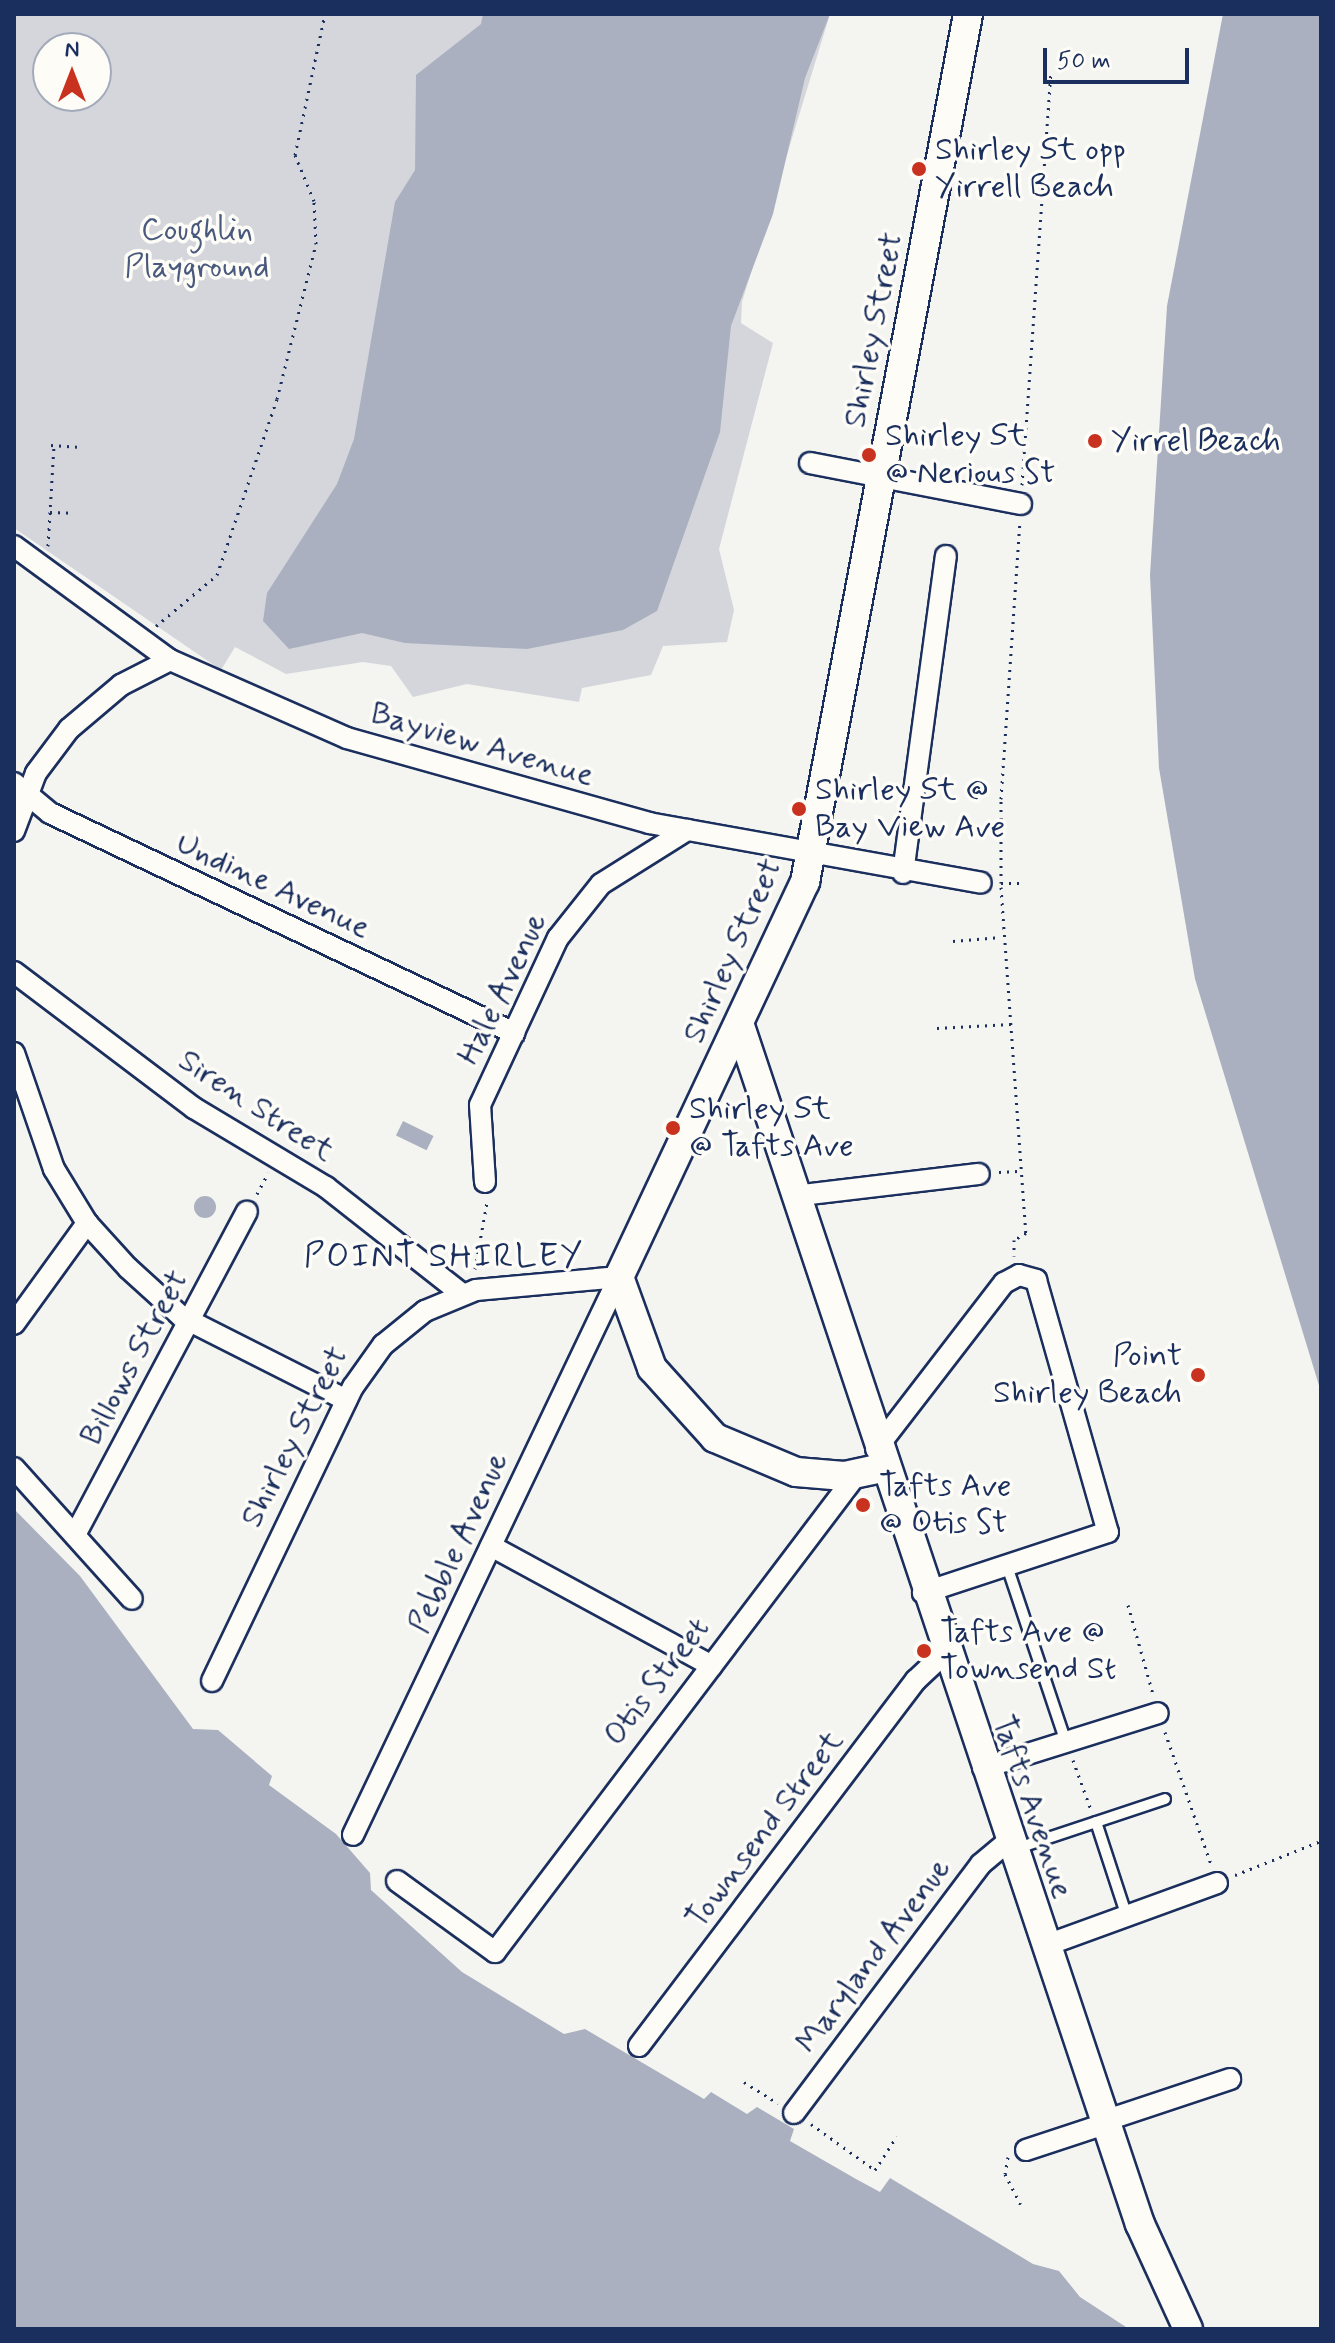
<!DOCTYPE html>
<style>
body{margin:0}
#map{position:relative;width:1335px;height:2343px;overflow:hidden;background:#f4f4f1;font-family:Mynerve,sans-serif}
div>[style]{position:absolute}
.green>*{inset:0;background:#d4d6db}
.water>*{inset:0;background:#aab0bf;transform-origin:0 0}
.round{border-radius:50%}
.path>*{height:3px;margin-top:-1.5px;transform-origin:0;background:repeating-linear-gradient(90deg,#1b2f5e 0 2px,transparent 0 8px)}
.roads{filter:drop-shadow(2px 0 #1b2f5e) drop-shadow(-2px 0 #1b2f5e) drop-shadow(0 2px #1b2f5e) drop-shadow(0 -2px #1b2f5e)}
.lane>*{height:10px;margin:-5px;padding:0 5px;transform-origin:5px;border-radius:5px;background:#fdfcf7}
.street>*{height:20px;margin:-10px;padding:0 10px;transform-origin:10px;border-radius:10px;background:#fdfcf7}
.secondary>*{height:28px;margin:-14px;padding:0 14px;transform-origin:14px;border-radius:14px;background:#fdfcf7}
.dots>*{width:22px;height:22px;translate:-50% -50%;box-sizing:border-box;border:4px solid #fdfcf7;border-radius:50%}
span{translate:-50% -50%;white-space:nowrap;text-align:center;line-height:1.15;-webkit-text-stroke:7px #fdfcf7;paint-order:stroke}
.poi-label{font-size:32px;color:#1b2f5e}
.left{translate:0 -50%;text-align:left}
.right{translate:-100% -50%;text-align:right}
.park-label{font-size:32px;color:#49597d}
.street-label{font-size:32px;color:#1b2f5e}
.neighbourhood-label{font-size:34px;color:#1b2f5e;letter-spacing:2px}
.frame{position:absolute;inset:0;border:16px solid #1b2f5e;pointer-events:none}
.north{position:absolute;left:32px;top:32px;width:80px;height:80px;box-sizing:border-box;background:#fdfcf7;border:2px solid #a3aaba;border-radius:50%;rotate:0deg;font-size:22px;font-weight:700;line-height:32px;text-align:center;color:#1b2f5e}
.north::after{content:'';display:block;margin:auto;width:28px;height:36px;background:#c8321e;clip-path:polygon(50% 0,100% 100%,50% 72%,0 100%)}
.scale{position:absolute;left:1043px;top:48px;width:146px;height:36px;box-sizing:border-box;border:4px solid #1b2f5e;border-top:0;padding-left:10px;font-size:24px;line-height:28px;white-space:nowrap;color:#1b2f5e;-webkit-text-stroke:6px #fdfcf7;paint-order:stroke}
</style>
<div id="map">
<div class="green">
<i style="clip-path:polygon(evenodd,14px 14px,830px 14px,742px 302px,741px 323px,773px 343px,719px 549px,734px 610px,727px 642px,663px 646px,651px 675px,582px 688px,579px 702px,467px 684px,413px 697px,391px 666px,363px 662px,286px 674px,235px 647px,221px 670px,14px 528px,14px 14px,48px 48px,96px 48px,96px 96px,48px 96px,48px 48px)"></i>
</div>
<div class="water">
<i style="clip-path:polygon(483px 14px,830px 14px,805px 78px,773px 214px,731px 326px,720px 432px,657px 611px,623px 630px,527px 649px,405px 643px,362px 633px,289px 649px,263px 621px,267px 593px,337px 484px,354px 439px,395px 202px,415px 170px,416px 75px,481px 24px)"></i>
<i style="clip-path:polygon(1223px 14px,1321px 14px,1321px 1392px,1195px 979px,1159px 768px,1150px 575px,1167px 306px)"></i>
<i style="left:403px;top:1121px;width:34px;height:16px;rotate:26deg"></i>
<i class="round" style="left:194px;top:1196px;width:22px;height:22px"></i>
<i style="clip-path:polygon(14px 1509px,80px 1576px,193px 1729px,218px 1730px,272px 1776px,269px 1785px,336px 1834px,370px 1873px,371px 1890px,462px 1972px,564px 2034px,585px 2029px,704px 2099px,711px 2092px,747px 2114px,757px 2107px,794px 2129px,790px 2141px,856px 2179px,880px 2192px,890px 2178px,1033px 2264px,1059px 2271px,1080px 2297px,1129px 2329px,14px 2329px)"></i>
</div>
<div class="path">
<i style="left:51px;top:445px;width:26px;rotate:4deg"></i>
<i style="left:1022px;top:485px;width:415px;rotate:-86deg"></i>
<i style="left:50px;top:512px;width:23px;rotate:2deg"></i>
<i style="left:48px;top:546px;width:100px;rotate:-86.6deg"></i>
<i style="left:156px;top:626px;width:80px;rotate:-39.9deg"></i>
<i style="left:217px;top:575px;width:186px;rotate:-71.2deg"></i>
<i style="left:277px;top:399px;width:160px;rotate:-75.9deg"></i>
<i style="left:316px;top:244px;width:43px;rotate:-92.7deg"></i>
<i style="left:314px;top:201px;width:50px;rotate:-112.4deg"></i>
<i style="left:295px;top:155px;width:144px;rotate:-78deg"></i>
<i style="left:1019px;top:883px;width:18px;rotate:180deg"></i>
<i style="left:1001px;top:883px;width:84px;rotate:-90deg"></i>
<i style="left:1001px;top:799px;width:278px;rotate:-86.1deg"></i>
<i style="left:1001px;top:887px;width:347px;rotate:85.9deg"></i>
<i style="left:1026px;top:1233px;width:14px;rotate:150deg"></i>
<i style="left:1014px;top:1240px;width:16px;rotate:90deg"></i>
<i style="left:953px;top:941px;width:48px;rotate:-4.8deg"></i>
<i style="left:937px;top:1028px;width:74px;rotate:-3.1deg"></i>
<i style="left:999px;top:1172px;width:20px;rotate:-3deg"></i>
<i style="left:257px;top:1194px;width:24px;rotate:-62deg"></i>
<i style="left:475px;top:1269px;width:68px;rotate:-79.8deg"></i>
<i style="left:1128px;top:1605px;width:92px;rotate:74.3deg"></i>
<i style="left:1165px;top:1732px;width:140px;rotate:70.8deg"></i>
<i style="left:1073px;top:1760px;width:53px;rotate:70.2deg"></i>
<i style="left:1235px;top:1875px;width:92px;rotate:-21.6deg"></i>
<i style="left:744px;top:2082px;width:40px;rotate:32deg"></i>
<i style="left:811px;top:2124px;width:79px;rotate:35.7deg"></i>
<i style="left:875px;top:2170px;width:40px;rotate:-57.1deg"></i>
<i style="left:1008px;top:2157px;width:17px;rotate:100deg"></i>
<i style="left:1005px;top:2174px;width:34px;rotate:63deg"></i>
</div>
<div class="roads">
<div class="lane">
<i style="left:1007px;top:1566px;width:186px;rotate:71.5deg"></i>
<i style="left:1096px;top:1822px;width:100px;rotate:71.9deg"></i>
<i style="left:1015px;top:1849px;width:158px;rotate:-18.4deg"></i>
</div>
<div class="street">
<i style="left:810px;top:463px;width:215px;rotate:11deg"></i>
<i style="left:14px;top:546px;width:193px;rotate:36.2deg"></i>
<i style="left:170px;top:660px;width:193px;rotate:23.8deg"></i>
<i style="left:347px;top:738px;width:314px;rotate:15.7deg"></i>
<i style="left:649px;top:823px;width:337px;rotate:10.2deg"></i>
<i style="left:14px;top:783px;width:47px;rotate:39.8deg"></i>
<i style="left:50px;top:813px;width:514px;rotate:25.37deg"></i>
<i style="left:14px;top:831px;width:62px;rotate:-69.2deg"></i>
<i style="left:36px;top:773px;width:55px;rotate:-53.1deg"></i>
<i style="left:69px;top:729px;width:68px;rotate:-40.2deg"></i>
<i style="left:121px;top:685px;width:55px;rotate:-27deg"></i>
<i style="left:903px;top:873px;width:320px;rotate:-82.3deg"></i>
<i style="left:14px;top:972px;width:226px;rotate:37.1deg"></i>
<i style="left:194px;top:1108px;width:154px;rotate:30.9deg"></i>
<i style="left:326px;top:1187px;width:173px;rotate:38.2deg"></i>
<i style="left:14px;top:1053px;width:123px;rotate:71deg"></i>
<i style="left:54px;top:1169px;width:63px;rotate:58.6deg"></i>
<i style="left:87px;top:1223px;width:61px;rotate:47.7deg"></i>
<i style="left:128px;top:1268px;width:73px;rotate:42.2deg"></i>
<i style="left:182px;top:1317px;width:184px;rotate:26.8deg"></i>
<i style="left:485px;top:1182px;width:77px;rotate:-93.7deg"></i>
<i style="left:480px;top:1105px;width:184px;rotate:-65deg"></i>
<i style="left:558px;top:938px;width:69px;rotate:-51.5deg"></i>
<i style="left:601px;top:884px;width:102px;rotate:-32.1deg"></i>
<i style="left:794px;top:1196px;width:186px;rotate:-6.8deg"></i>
<i style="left:14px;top:1324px;width:125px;rotate:-54.1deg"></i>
<i style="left:876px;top:1449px;width:210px;rotate:-52.4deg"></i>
<i style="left:1004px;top:1283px;width:17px;rotate:-28deg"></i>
<i style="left:1019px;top:1275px;width:18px;rotate:16deg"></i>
<i style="left:1036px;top:1280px;width:262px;rotate:74.1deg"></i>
<i style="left:1108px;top:1532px;width:195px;rotate:161.8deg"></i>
<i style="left:14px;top:1468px;width:176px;rotate:48deg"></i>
<i style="left:76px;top:1533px;width:364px;rotate:-62deg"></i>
<i style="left:491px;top:1546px;width:251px;rotate:28.5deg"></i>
<i style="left:212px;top:1681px;width:326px;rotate:-64.4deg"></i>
<i style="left:353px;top:1387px;width:52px;rotate:-54.5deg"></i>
<i style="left:383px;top:1345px;width:54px;rotate:-39deg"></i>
<i style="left:425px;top:1311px;width:55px;rotate:-22.4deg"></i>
<i style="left:476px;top:1290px;width:144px;rotate:-5.2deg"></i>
<i style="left:619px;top:1277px;width:618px;rotate:115.49deg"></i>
<i style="left:983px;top:1768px;width:183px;rotate:-17.4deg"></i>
<i style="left:397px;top:1881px;width:121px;rotate:35.9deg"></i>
<i style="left:495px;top:1952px;width:598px;rotate:-52.88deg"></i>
<i style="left:1044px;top:1946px;width:184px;rotate:-20deg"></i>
<i style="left:639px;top:2046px;width:459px;rotate:-52.9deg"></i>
<i style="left:916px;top:1680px;width:38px;rotate:-43deg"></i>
<i style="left:794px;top:2113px;width:311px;rotate:-53.1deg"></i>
<i style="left:981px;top:1864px;width:35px;rotate:-40deg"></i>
<i style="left:1104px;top:2121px;width:133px;rotate:-18.4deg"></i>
<i style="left:1026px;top:2150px;width:83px;rotate:-18.2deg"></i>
</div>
<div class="secondary">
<i style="left:740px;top:1026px;width:1263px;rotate:71.54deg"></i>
<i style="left:1140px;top:2224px;width:115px;rotate:65.4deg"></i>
<i style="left:882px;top:1468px;width:39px;rotate:168deg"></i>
<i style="left:844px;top:1476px;width:48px;rotate:-175.2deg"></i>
<i style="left:796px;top:1472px;width:88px;rotate:-157.2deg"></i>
<i style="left:715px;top:1438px;width:94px;rotate:-132deg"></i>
<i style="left:652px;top:1368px;width:97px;rotate:-109.9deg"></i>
<i style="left:619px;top:1277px;width:437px;rotate:-64.8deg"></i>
<i style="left:805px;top:882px;width:883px;rotate:-79.36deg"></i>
</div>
</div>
<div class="dots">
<i style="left:919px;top:169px;background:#c8321e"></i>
<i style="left:1095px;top:441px;background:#c8321e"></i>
<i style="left:869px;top:455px;background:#c8321e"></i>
<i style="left:799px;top:809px;background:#c8321e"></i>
<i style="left:673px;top:1128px;background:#c8321e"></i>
<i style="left:1198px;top:1375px;background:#c8321e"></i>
<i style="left:863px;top:1505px;background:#c8321e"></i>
<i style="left:924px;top:1651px;background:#c8321e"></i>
</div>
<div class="poi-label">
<span class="left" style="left:935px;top:169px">Shirley St opp<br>Yirrell Beach</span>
<span class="left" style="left:885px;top:455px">Shirley St<br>@ Nerious St</span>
<span class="left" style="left:1111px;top:441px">Yirrel Beach</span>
<span class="left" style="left:815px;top:809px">Shirley St @<br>Bay View Ave</span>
<span class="left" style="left:689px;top:1128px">Shirley St<br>@ Tafts Ave</span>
<span class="right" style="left:1182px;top:1375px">Point<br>Shirley Beach</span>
<span class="left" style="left:879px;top:1505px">Tafts Ave<br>@ Otis St</span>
<span class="left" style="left:940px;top:1651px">Tafts Ave @<br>Townsend St</span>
</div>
<div class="park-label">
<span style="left:197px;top:249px">Coughlin<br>Playground</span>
</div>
<div class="street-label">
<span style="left:874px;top:330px;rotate:-79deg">Shirley Street</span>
<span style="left:482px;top:745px;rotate:16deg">Bayview Avenue</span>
<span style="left:273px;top:886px;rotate:25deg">Undine Avenue</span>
<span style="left:733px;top:951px;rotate:-66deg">Shirley Street</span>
<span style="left:503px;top:989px;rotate:-64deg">Hale Avenue</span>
<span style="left:256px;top:1106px;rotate:33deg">Siren Street</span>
<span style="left:135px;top:1358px;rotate:-62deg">Billows Street</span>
<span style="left:295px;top:1437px;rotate:-63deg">Shirley Street</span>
<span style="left:459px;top:1543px;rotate:-65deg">Pebble Avenue</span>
<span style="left:657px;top:1682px;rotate:-53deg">Otis Street</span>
<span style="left:1032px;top:1807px;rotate:71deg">Tafts Avenue</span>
<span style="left:765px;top:1830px;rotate:-53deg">Townsend Street</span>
<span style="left:874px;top:1956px;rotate:-53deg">Maryland Avenue</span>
</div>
<div class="neighbourhood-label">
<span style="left:444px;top:1257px">POINT SHIRLEY</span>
</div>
<div class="frame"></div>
<div class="north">N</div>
<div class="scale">50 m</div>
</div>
